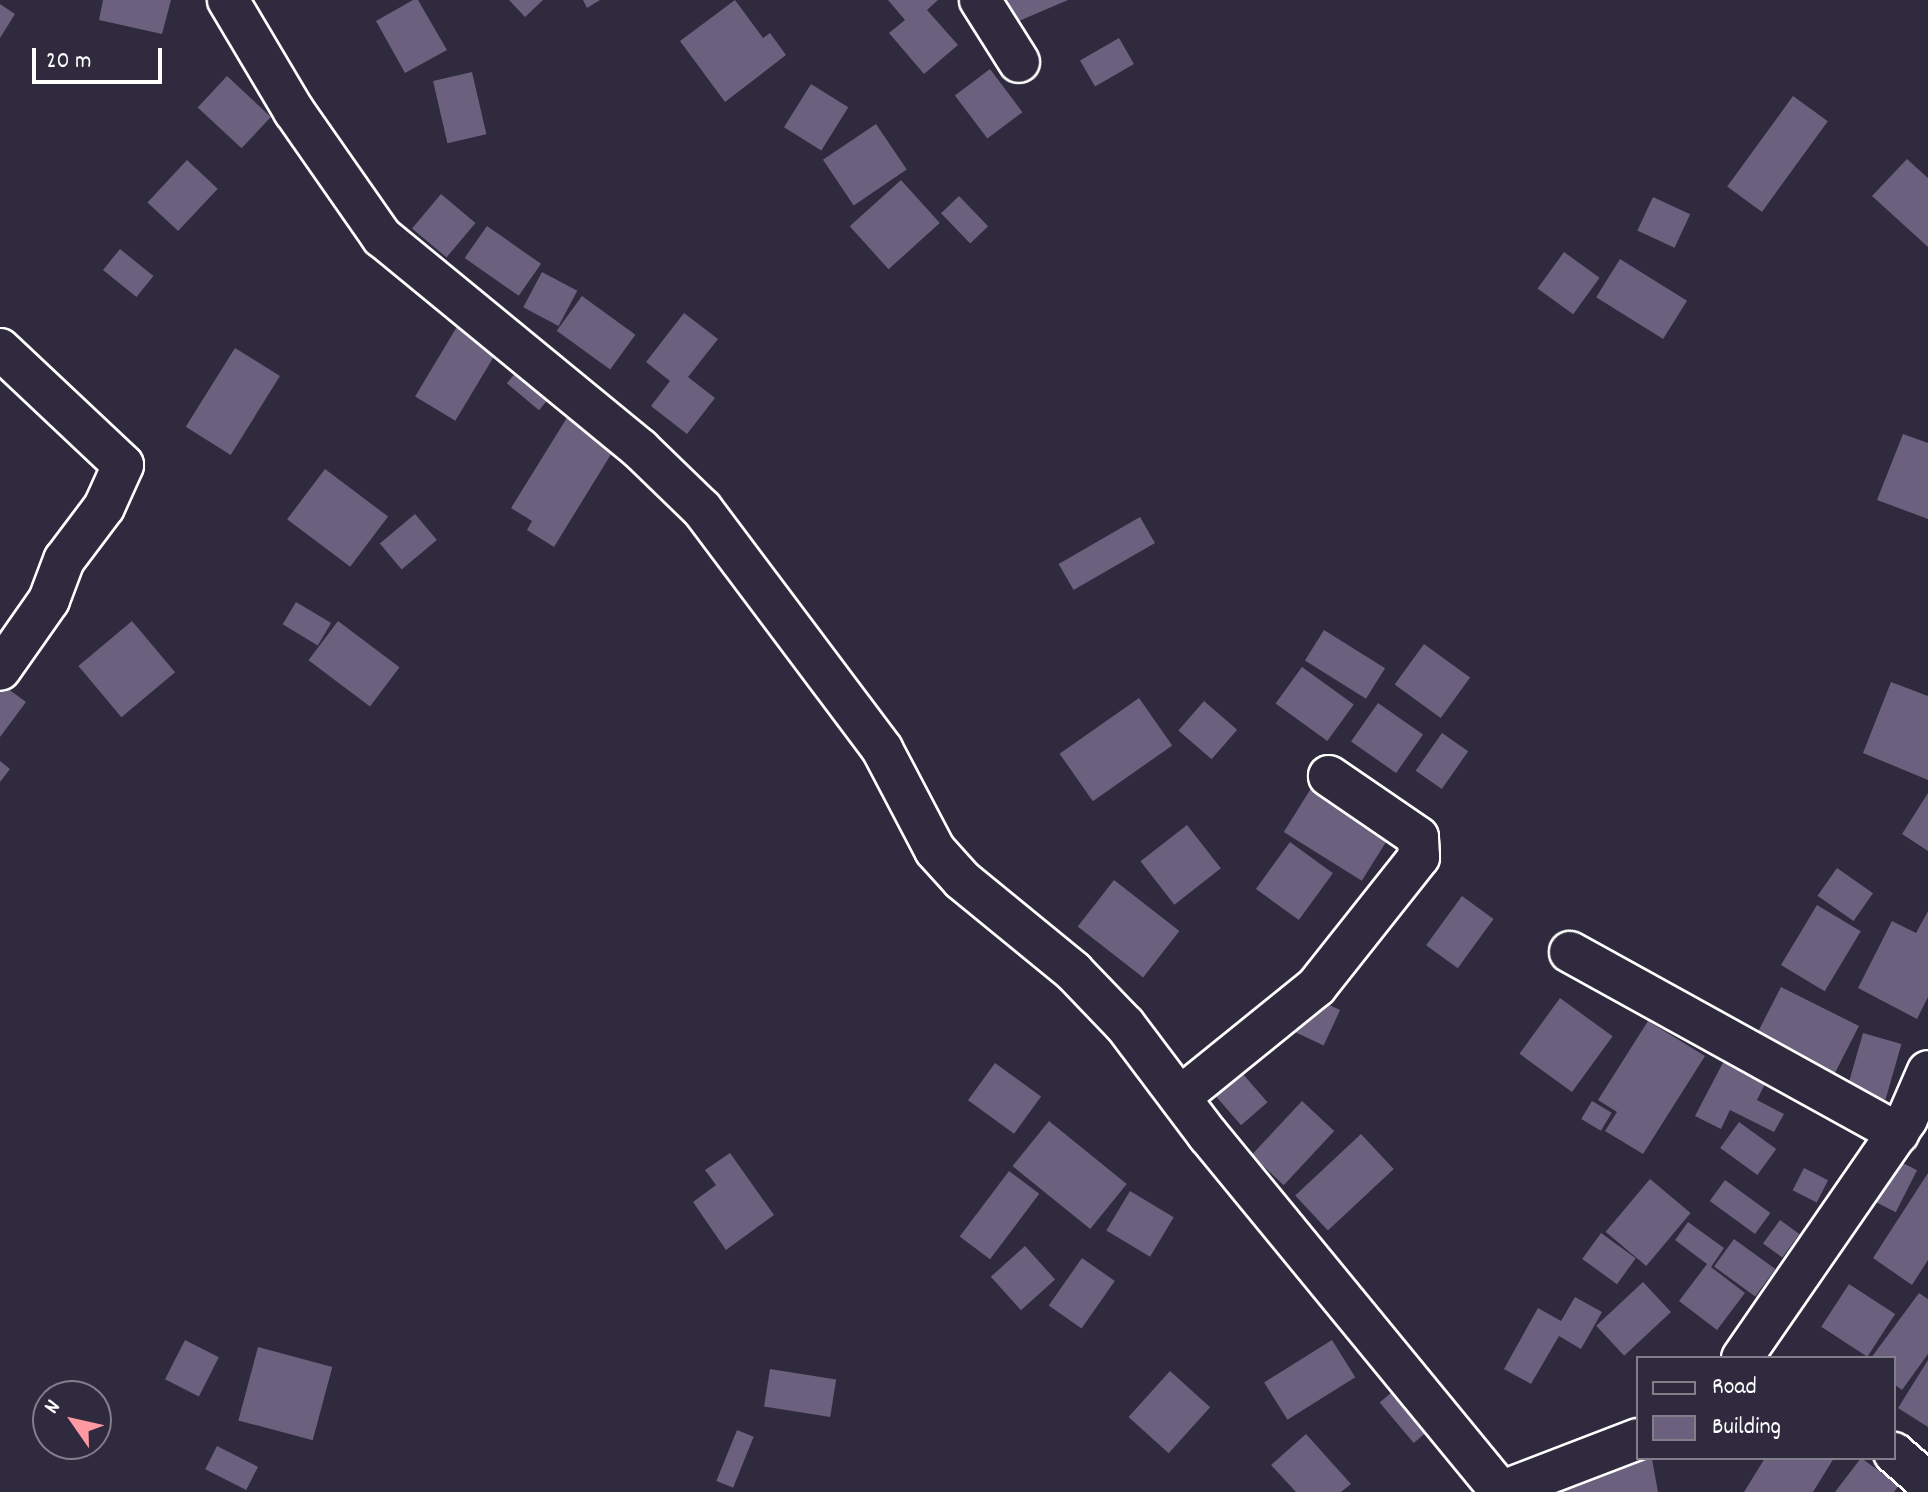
<!DOCTYPE html>
<style>
body{margin:0}
#map{position:relative;width:1928px;height:1492px;overflow:hidden;background:#2f2a3d;font-family:Dekko,sans-serif}
div>[style]{position:absolute}
.building>*{inset:0;background:#6b607d;transform-origin:0 0}
.roads{filter:drop-shadow(2px 0 #fff) drop-shadow(-2px 0 #fff) drop-shadow(0 2px #fff) drop-shadow(0 -2px #fff)}
.minor>*{height:40px;margin:-20px;padding:0 20px;transform-origin:20px;border-radius:20px;background:#2f2a3d}
span{translate:-50% -50%;white-space:nowrap;text-align:center;line-height:1.15;-webkit-text-stroke:6px #2f2a3d;paint-order:stroke}
.legend{position:absolute;left:1636px;top:1356px;width:260px;height:104px;box-sizing:border-box;background:#2f2a3d;border:2px solid #827f8b;margin:0;padding:10px 14px;list-style:none;font-size:24px;color:#fff}
.legend li{display:flex;align-items:center;gap:16px;height:40px}
.legend b{width:40px;border:2px solid #827f8b}
.north{position:absolute;left:32px;top:1380px;width:80px;height:80px;box-sizing:border-box;background:#2f2a3d;border:2px solid #827f8b;border-radius:50%;rotate:304deg;font-size:22px;font-weight:700;line-height:32px;text-align:center;color:#fff}
.north::after{content:'';display:block;margin:auto;width:28px;height:36px;background:#ff9aa2;clip-path:polygon(50% 0,100% 100%,50% 72%,0 100%)}
.scale{position:absolute;left:32px;top:48px;width:130px;height:36px;box-sizing:border-box;border:4px solid #fff;border-top:0;padding-left:10px;font-size:24px;line-height:28px;white-space:nowrap;color:#fff;-webkit-text-stroke:6px #2f2a3d;paint-order:stroke}
</style>
<div id="map">
<div class="building">
<i style="clip-path:polygon(103px 0,171px 0,162px 34px,99px 20px)"></i>
<i style="clip-path:polygon(413px 0,418px 0,447px 50px,405px 73px,376px 21px)"></i>
<i style="clip-path:polygon(509px 0,543px 0,525px 17px)"></i>
<i style="clip-path:polygon(583px 0,600px 0,587px 8px)"></i>
<i style="clip-path:polygon(735px 0,763px 38px,770px 33px,786px 55px,725px 102px,680px 41px)"></i>
<i style="clip-path:polygon(888px 0,938px 0,927px 10px,958px 45px,924px 74px,889px 33px,905px 20px)"></i>
<i style="clip-path:polygon(1004px 0,1068px 0,1014px 23px)"></i>
<i style="clip-path:polygon(0 4px,15px 14px,0 38px)"></i>
<i style="left:1119px;top:38px;width:30px;height:45px;rotate:60deg"></i>
<i style="left:990px;top:69px;width:54px;height:44px;rotate:53deg"></i>
<i style="left:472px;top:72px;width:64px;height:40px;rotate:77deg"></i>
<i style="left:227px;top:76px;width:60px;height:43px;rotate:43deg"></i>
<i style="left:811px;top:84px;width:44px;height:51px;rotate:32deg"></i>
<i style="left:1793px;top:96px;width:43px;height:112px;rotate:36deg"></i>
<i style="left:876px;top:124px;width:55px;height:64px;rotate:56deg"></i>
<i style="clip-path:polygon(1907px 159px,1928px 178px,1928px 247px,1872px 196px)"></i>
<i style="left:187px;top:160px;width:42px;height:58px;rotate:43deg"></i>
<i style="left:901px;top:180px;width:58px;height:69px;rotate:48deg"></i>
<i style="left:441px;top:194px;width:45px;height:45px;rotate:40deg"></i>
<i style="left:959px;top:196px;width:42px;height:25px;rotate:46deg"></i>
<i style="left:1653px;top:197px;width:41px;height:37px;rotate:25deg"></i>
<i style="left:487px;top:226px;width:66px;height:39px;rotate:35deg"></i>
<i style="left:120px;top:249px;width:43px;height:27px;rotate:39deg"></i>
<i style="left:1564px;top:252px;width:44px;height:45px;rotate:36deg"></i>
<i style="left:1620px;top:259px;width:79px;height:45px;rotate:32deg"></i>
<i style="left:542px;top:272px;width:40px;height:40px;rotate:28deg"></i>
<i style="left:582px;top:296px;width:66px;height:43px;rotate:36deg"></i>
<i style="clip-path:polygon(684px 313px,718px 339px,688px 377px,715px 398px,687px 434px,651px 406px,670px 381px,646px 362px)"></i>
<i style="left:464px;top:315px;width:47px;height:95px;rotate:31deg"></i>
<i style="left:235px;top:348px;width:53px;height:93px;rotate:32deg"></i>
<i style="left:528px;top:358px;width:42px;height:33px;rotate:40deg"></i>
<i style="clip-path:polygon(573px 408px,621px 438px,554px 547px,527px 530px,532px 521px,511px 508px)"></i>
<i style="clip-path:polygon(1903px 434px,1928px 443px,1928px 519px,1877px 500px)"></i>
<i style="left:325px;top:469px;width:79px;height:63px;rotate:37deg"></i>
<i style="left:415px;top:514px;width:34px;height:46px;rotate:50deg"></i>
<i style="left:1140px;top:517px;width:30px;height:94px;rotate:60deg"></i>
<i style="left:296px;top:602px;width:41px;height:26px;rotate:31deg"></i>
<i style="left:132px;top:621px;width:67px;height:70px;rotate:50deg"></i>
<i style="left:338px;top:621px;width:77px;height:49px;rotate:37deg"></i>
<i style="left:1324px;top:630px;width:72px;height:36px;rotate:32deg"></i>
<i style="left:1424px;top:644px;width:57px;height:50px;rotate:36deg"></i>
<i style="left:1302px;top:667px;width:64px;height:45px;rotate:36deg"></i>
<i style="clip-path:polygon(1891px 682px,1928px 696px,1928px 780px,1863px 753px)"></i>
<i style="clip-path:polygon(0 683px,26px 702px,0 737px)"></i>
<i style="left:1139px;top:698px;width:58px;height:97px;rotate:55deg"></i>
<i style="left:1204px;top:701px;width:44px;height:39px;rotate:41deg"></i>
<i style="left:1378px;top:703px;width:55px;height:47px;rotate:35deg"></i>
<i style="left:1442px;top:733px;width:32px;height:46px;rotate:35deg"></i>
<i style="clip-path:polygon(0 761px,10px 769px,0 782px)"></i>
<i style="left:1315px;top:782px;width:92px;height:59px;rotate:32deg"></i>
<i style="clip-path:polygon(1928px 793px,1928px 851px,1902px 834px)"></i>
<i style="left:1187px;top:825px;width:55px;height:59px;rotate:52deg"></i>
<i style="left:1290px;top:842px;width:53px;height:58px;rotate:36deg"></i>
<i style="left:1837px;top:868px;width:44px;height:34px;rotate:35deg"></i>
<i style="left:1114px;top:880px;width:83px;height:59px;rotate:38deg"></i>
<i style="left:1462px;top:896px;width:39px;height:61px;rotate:36deg"></i>
<i style="left:1817px;top:905px;width:51px;height:70px;rotate:31deg"></i>
<i style="clip-path:polygon(1928px 911px,1928px 997px,1917px 1019px,1858px 988px,1892px 921px,1916px 933px)"></i>
<i style="clip-path:polygon(1781px 987px,1859px 1026px,1822px 1098px,1771px 1072px,1757px 1100px,1784px 1114px,1774px 1132px,1730px 1110px,1721px 1129px,1695px 1116px,1726px 1057px,1741px 1065px)"></i>
<i style="left:1312px;top:997px;width:31px;height:39px;rotate:25deg"></i>
<i style="left:1560px;top:998px;width:65px;height:69px;rotate:36deg"></i>
<i style="clip-path:polygon(1648px 1021px,1705px 1056px,1643px 1154px,1605px 1131px,1617px 1112px,1598px 1100px)"></i>
<i style="left:1863px;top:1033px;width:40px;height:58px;rotate:16deg"></i>
<i style="left:995px;top:1063px;width:57px;height:46px;rotate:36deg"></i>
<i style="left:1236px;top:1066px;width:48px;height:35px;rotate:49deg"></i>
<i style="left:1302px;top:1101px;width:44px;height:74px;rotate:43deg"></i>
<i style="left:1592px;top:1101px;width:23px;height:21px;rotate:31deg"></i>
<i style="left:1049px;top:1121px;width:100px;height:58px;rotate:39deg"></i>
<i style="left:1739px;top:1122px;width:46px;height:32px;rotate:36deg"></i>
<i style="left:1361px;top:1134px;width:48px;height:90px;rotate:47deg"></i>
<i style="clip-path:polygon(730px 1153px,774px 1215px,726px 1250px,693px 1202px,716px 1185px,705px 1170px)"></i>
<i style="left:1893px;top:1158px;width:27px;height:47px;rotate:27deg"></i>
<i style="left:1804px;top:1168px;width:27px;height:25px;rotate:27deg"></i>
<i style="left:1009px;top:1171px;width:38px;height:82px;rotate:37deg"></i>
<i style="clip-path:polygon(1928px 1173px,1928px 1260px,1912px 1285px,1873px 1258px)"></i>
<i style="left:1650px;top:1179px;width:53px;height:69px;rotate:40deg"></i>
<i style="left:1725px;top:1180px;width:56px;height:26px;rotate:36deg"></i>
<i style="left:1130px;top:1191px;width:51px;height:46px;rotate:31deg"></i>
<i style="left:1780px;top:1220px;width:24px;height:29px;rotate:36deg"></i>
<i style="clip-path:polygon(1688px 1222px,1724px 1248px,1711px 1267px,1745px 1293px,1717px 1330px,1679px 1301px,1707px 1264px,1675px 1240px)"></i>
<i style="left:1601px;top:1233px;width:43px;height:32px;rotate:36deg"></i>
<i style="left:1734px;top:1239px;width:51px;height:34px;rotate:36deg"></i>
<i style="left:1025px;top:1246px;width:45px;height:46px;rotate:48deg"></i>
<i style="left:1082px;top:1258px;width:40px;height:58px;rotate:35deg"></i>
<i style="left:1643px;top:1282px;width:41px;height:64px;rotate:47deg"></i>
<i style="left:1849px;top:1284px;width:55px;height:51px;rotate:33deg"></i>
<i style="clip-path:polygon(1919px 1293px,1928px 1299px,1928px 1354px,1902px 1390px,1894px 1384px,1894px 1358px,1871px 1358px)"></i>
<i style="clip-path:polygon(1575px 1297px,1602px 1312px,1581px 1349px,1559px 1336px,1531px 1384px,1504px 1369px,1538px 1308px,1561px 1321px)"></i>
<i style="left:185px;top:1340px;width:38px;height:44px;rotate:27deg"></i>
<i style="left:1332px;top:1340px;width:44px;height:80px;rotate:58deg"></i>
<i style="left:258px;top:1347px;width:77px;height:76px;rotate:15deg"></i>
<i style="clip-path:polygon(1928px 1360px,1928px 1427px,1898px 1408px)"></i>
<i style="left:770px;top:1369px;width:67px;height:38px;rotate:9deg"></i>
<i style="left:1170px;top:1371px;width:54px;height:62px;rotate:42deg"></i>
<i style="left:1398px;top:1387px;width:53px;height:24px;rotate:50deg"></i>
<i style="left:737px;top:1430px;width:18px;height:55px;rotate:22deg"></i>
<i style="clip-path:polygon(1306px 1434px,1351px 1484px,1341px 1492px,1296px 1492px,1271px 1465px)"></i>
<i style="left:217px;top:1446px;width:46px;height:26px;rotate:27deg"></i>
<i style="clip-path:polygon(1765px 1458px,1834px 1458px,1813px 1492px,1744px 1492px)"></i>
<i style="clip-path:polygon(1861px 1458px,1899px 1485px,1894px 1492px,1835px 1492px)"></i>
<i style="clip-path:polygon(1652px 1459px,1658px 1492px,1523px 1492px,1522px 1483px)"></i>
</div>
<div class="roads">
<div class="minor">
<i style="left:228px;top:0;width:129px;rotate:59.3deg"></i>
<i style="left:294px;top:111px;width:154px;rotate:55.1deg"></i>
<i style="left:382px;top:237px;width:334px;rotate:39.4deg"></i>
<i style="left:640px;top:449px;width:86px;rotate:44.1deg"></i>
<i style="left:702px;top:509px;width:300px;rotate:53.1deg"></i>
<i style="left:882px;top:749px;width:114px;rotate:62.3deg"></i>
<i style="left:935px;top:850px;width:40px;rotate:48deg"></i>
<i style="left:962px;top:880px;width:144px;rotate:39.3deg"></i>
<i style="left:1073px;top:971px;width:75px;rotate:46.1deg"></i>
<i style="left:1125px;top:1025px;width:138px;rotate:53deg"></i>
<i style="left:1208px;top:1135px;width:460px;rotate:50.6deg"></i>
<i style="left:980px;top:0;width:73px;rotate:57.8deg"></i>
<i style="left:0;top:349px;width:169px;rotate:43.3deg"></i>
<i style="left:123px;top:465px;width:46px;rotate:114.3deg"></i>
<i style="left:104px;top:507px;width:66px;rotate:127deg"></i>
<i style="left:64px;top:560px;width:43px;rotate:110.6deg"></i>
<i style="left:49px;top:600px;width:85px;rotate:125deg"></i>
<i style="left:1570px;top:952px;width:375px;rotate:28.9deg"></i>
<i style="left:1180px;top:1097px;width:175px;rotate:-39deg"></i>
<i style="left:1316px;top:987px;width:166px;rotate:-51.6deg"></i>
<i style="left:1419px;top:857px;width:20px;rotate:-93deg"></i>
<i style="left:1418px;top:837px;width:108px;rotate:-145.6deg"></i>
<i style="left:1742px;top:1358px;width:290px;rotate:-55.4deg"></i>
<i style="left:1907px;top:1119px;width:52px;rotate:-66.4deg"></i>
<i style="left:1894px;top:1453px;width:45px;rotate:41.4deg"></i>
<i style="left:1500px;top:1492px;width:148px;rotate:-21deg"></i>
</div>
</div>
<ul class="legend">
<li><b style="height:10px;background:#2f2a3d"></b>Road</li>
<li><b style="height:22px;background:#6b607d"></b>Building</li>
</ul>
<div class="north">N</div>
<div class="scale">20 m</div>
</div>
